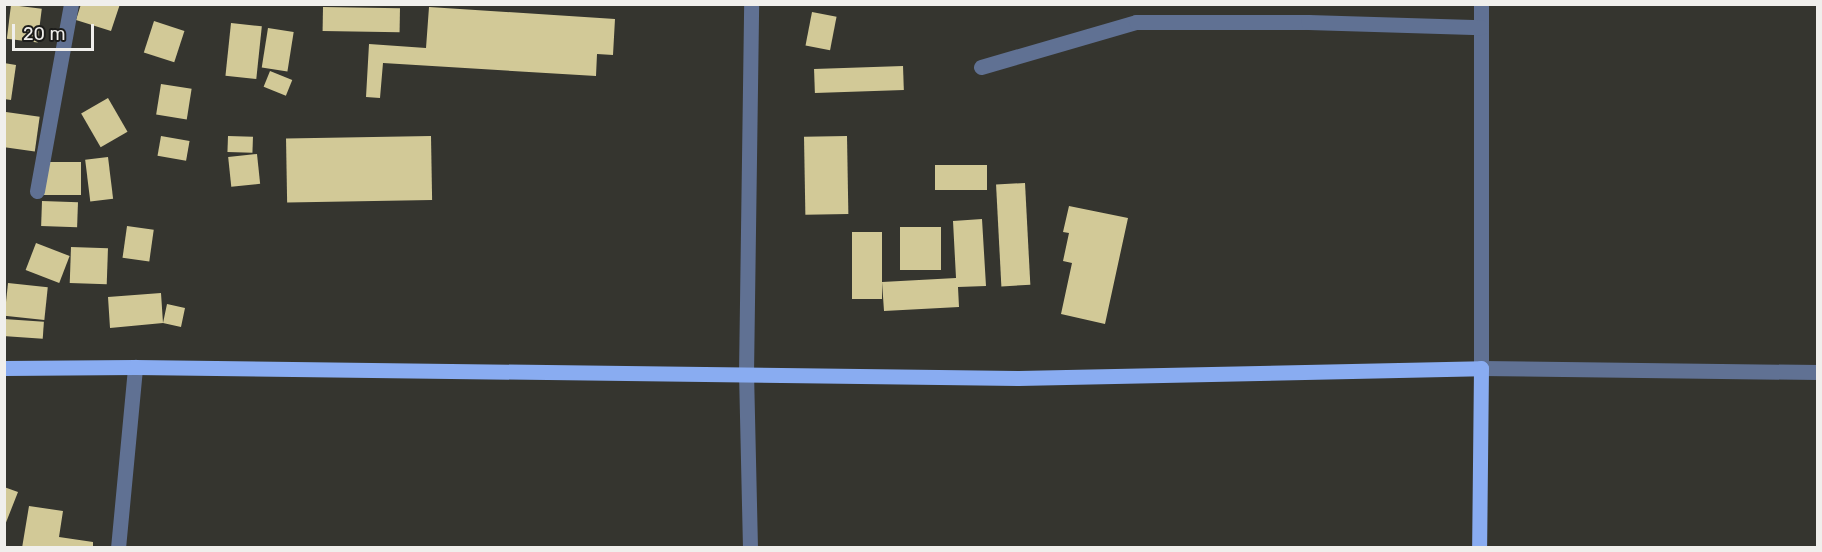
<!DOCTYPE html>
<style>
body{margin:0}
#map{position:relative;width:1822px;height:552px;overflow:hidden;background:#35352f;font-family:Rubik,sans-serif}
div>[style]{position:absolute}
.building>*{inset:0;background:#d2c997;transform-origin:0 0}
.minor>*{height:15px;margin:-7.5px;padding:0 7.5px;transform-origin:7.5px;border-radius:7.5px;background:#607193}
.major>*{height:15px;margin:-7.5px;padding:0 7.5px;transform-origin:7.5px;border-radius:7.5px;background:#89acf1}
span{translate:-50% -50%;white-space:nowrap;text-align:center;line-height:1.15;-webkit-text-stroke:6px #1c1c1a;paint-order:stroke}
.frame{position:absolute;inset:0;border:6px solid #f0efec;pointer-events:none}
.scale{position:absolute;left:12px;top:24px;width:82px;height:27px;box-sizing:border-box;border:3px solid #f0efec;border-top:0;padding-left:8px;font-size:18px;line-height:21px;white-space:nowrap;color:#f0efec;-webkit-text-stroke:4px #1c1c1a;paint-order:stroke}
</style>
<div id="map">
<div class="building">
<i style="clip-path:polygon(81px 4px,120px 4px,111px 31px,76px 20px)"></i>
<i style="left:11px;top:5px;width:31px;height:34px;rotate:7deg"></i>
<i style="left:323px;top:7px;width:77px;height:24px;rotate:1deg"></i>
<i style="clip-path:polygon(429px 7px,615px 19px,613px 55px,597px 54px,596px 76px,383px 63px,380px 98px,366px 97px,369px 44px,426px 48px)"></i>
<i style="left:812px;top:12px;width:25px;height:34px;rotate:11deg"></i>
<i style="left:154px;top:21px;width:32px;height:33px;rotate:18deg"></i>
<i style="left:231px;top:23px;width:31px;height:53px;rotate:6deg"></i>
<i style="left:268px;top:28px;width:26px;height:40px;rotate:9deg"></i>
<i style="clip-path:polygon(4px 63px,16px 65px,11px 100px,4px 99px)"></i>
<i style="left:903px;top:66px;width:24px;height:89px;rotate:88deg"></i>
<i style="left:270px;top:71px;width:24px;height:17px;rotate:22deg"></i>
<i style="left:161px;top:84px;width:31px;height:31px;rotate:9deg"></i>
<i style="left:108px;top:98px;width:39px;height:31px;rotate:60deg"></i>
<i style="left:6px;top:112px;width:34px;height:35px;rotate:8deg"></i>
<i style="left:161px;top:136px;width:29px;height:20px;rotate:10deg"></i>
<i style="left:228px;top:136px;width:25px;height:16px;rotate:2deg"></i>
<i style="left:431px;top:136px;width:64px;height:145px;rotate:89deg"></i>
<i style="left:847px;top:136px;width:78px;height:43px;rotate:89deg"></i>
<i style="left:257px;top:154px;width:30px;height:29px;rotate:84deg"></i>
<i style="left:108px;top:157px;width:42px;height:23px;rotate:83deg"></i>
<i style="left:44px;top:162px;width:37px;height:33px"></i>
<i style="left:987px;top:165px;width:25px;height:52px;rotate:90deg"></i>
<i style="left:1025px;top:183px;width:102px;height:29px;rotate:87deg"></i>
<i style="left:42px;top:201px;width:36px;height:25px;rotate:2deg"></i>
<i style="clip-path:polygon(1069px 206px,1128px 218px,1105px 324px,1061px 314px,1072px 263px,1063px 261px,1069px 233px,1063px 232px)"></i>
<i style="clip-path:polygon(982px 219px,986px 286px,958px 287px,959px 307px,884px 311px,882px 282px,956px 278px,953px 221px)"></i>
<i style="left:127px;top:226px;width:27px;height:32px;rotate:8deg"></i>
<i style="left:900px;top:227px;width:41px;height:43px"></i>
<i style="left:852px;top:232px;width:30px;height:67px"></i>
<i style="left:36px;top:243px;width:36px;height:29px;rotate:21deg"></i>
<i style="left:71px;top:247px;width:37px;height:36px;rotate:2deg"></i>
<i style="left:8px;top:283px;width:40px;height:33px;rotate:6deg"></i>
<i style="clip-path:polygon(161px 293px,163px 323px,167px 304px,185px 308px,181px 327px,163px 323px,110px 328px,108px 297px)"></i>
<i style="left:4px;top:319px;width:40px;height:17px;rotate:4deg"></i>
<i style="clip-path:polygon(4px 487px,18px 492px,5px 525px,4px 525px)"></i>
<i style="clip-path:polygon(29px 506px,63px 511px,59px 537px,93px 542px,93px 548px,22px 548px)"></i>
</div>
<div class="minor">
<i style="left:1481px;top:4px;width:364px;rotate:90deg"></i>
<i style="left:1481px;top:368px;width:337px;rotate:0.7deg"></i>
<i style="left:981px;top:67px;width:161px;rotate:-16.2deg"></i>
<i style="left:1136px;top:22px;width:172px"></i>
<i style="left:1308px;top:22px;width:173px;rotate:1.7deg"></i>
<i style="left:37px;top:191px;width:190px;rotate:-79.7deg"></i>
<i style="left:118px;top:548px;width:182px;rotate:-84.6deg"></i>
<i style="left:750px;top:548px;width:174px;rotate:-91.3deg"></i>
<i style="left:746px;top:374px;width:370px;rotate:-89.2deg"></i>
</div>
<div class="major">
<i style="left:4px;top:368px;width:131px;rotate:-0.4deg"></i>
<i style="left:135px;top:367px;width:883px;rotate:0.71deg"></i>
<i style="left:1018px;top:378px;width:463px;rotate:-1.2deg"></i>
<i style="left:1481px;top:368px;width:180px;rotate:90.6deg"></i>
</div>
<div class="frame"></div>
<div class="scale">20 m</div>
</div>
